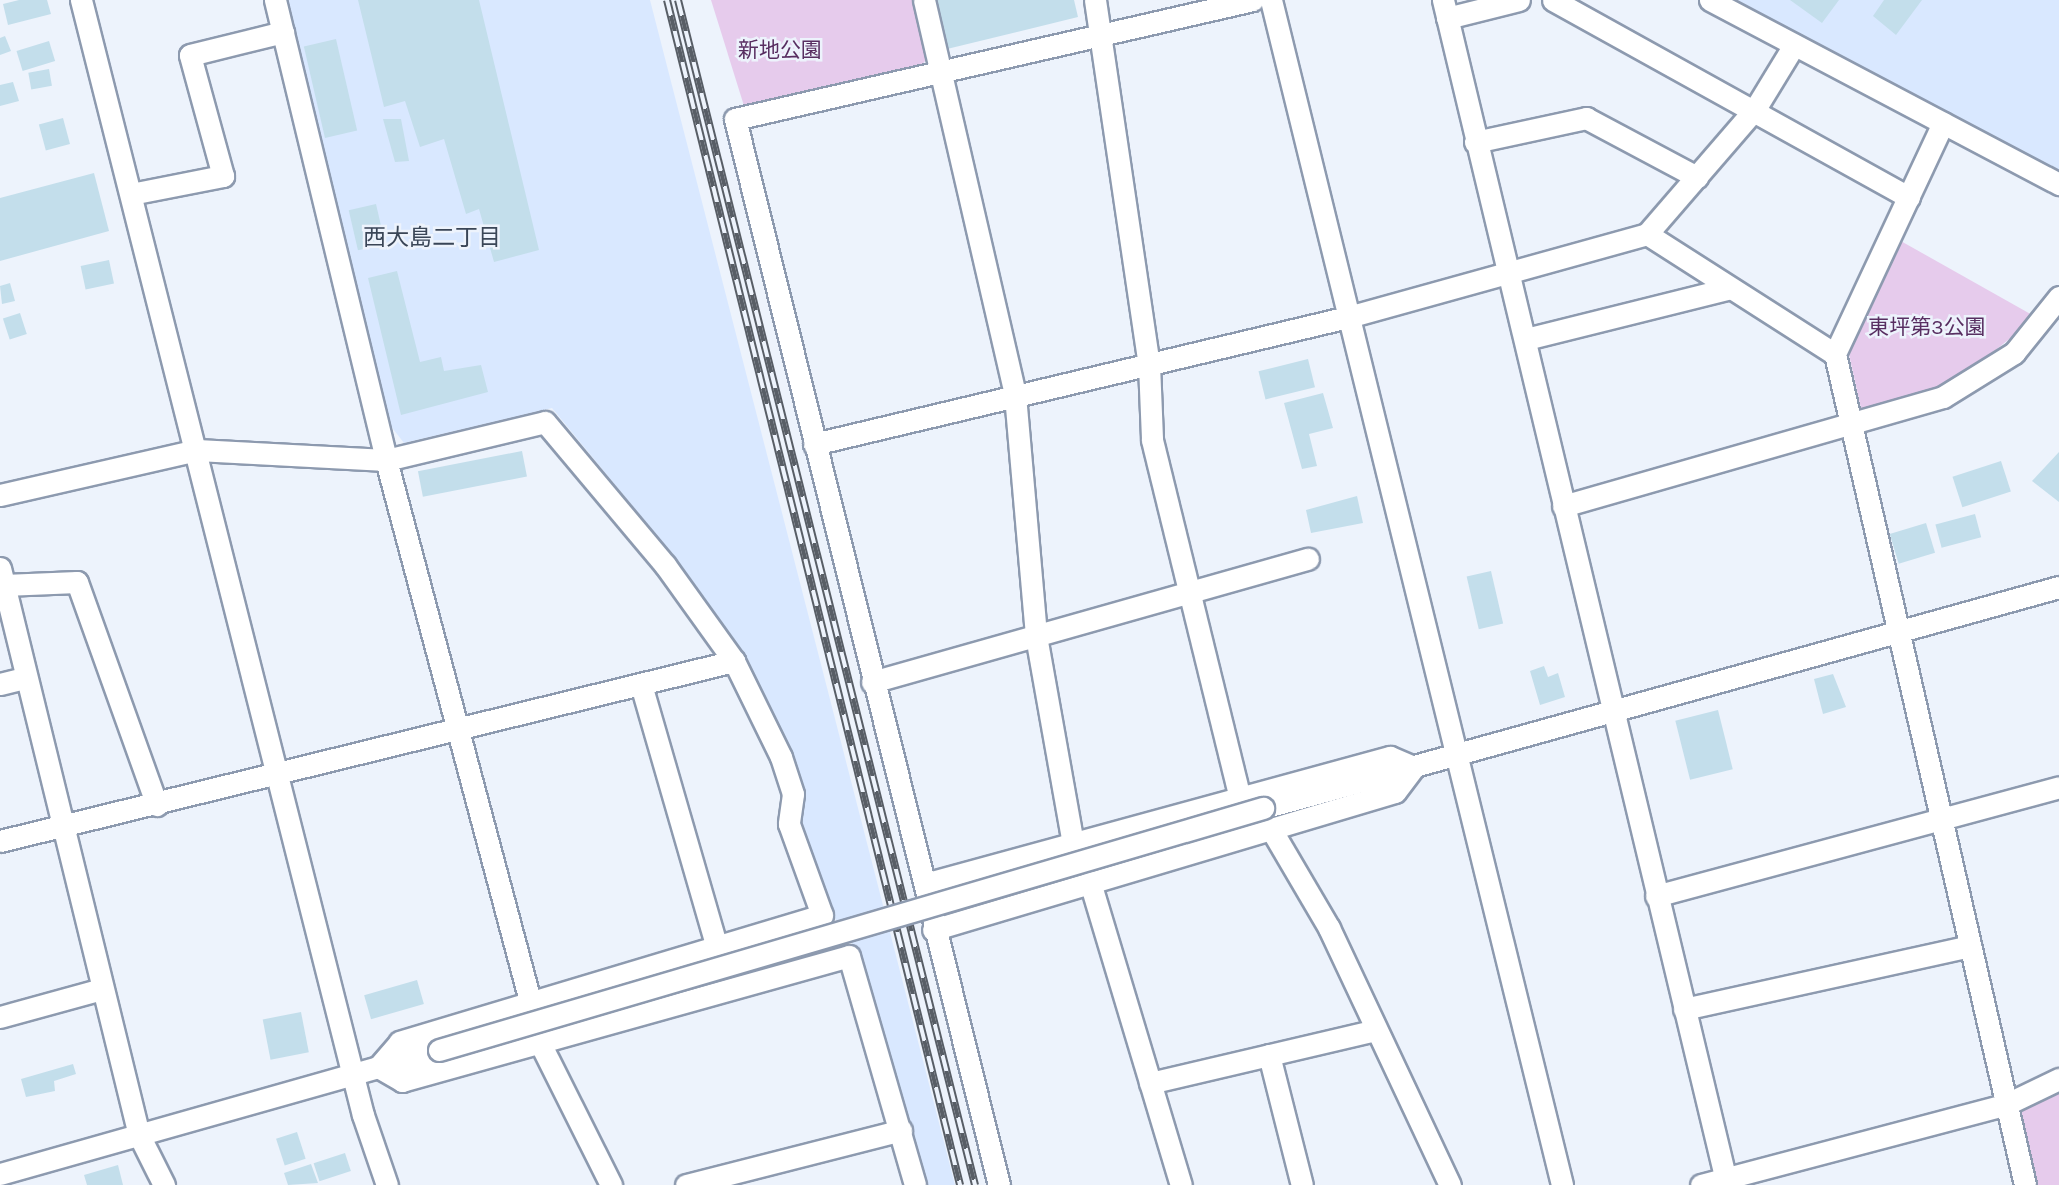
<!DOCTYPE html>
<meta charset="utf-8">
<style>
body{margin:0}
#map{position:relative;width:2059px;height:1185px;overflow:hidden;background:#edf3fc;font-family:Karla,"Noto Sans JP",sans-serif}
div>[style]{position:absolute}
.built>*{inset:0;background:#d9e8ff}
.green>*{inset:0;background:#e6cbec}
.building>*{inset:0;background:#c3deeb;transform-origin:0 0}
.roads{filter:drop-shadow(2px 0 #8d9aaf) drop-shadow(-2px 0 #8d9aaf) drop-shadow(0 2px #8d9aaf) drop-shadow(0 -2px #8d9aaf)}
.minor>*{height:21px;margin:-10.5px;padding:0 10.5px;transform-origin:10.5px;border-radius:10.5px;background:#fff}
.rail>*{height:8px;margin-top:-4px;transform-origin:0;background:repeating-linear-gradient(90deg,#edf3fc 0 16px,#585e66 0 32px);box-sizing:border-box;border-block:2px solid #585e66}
.bridges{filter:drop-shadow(2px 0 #8d9aaf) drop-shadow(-2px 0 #8d9aaf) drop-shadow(0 2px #8d9aaf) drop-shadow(0 -2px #8d9aaf)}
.minor-bridge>*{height:21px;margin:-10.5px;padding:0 10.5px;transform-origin:10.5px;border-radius:10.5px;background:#fff}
span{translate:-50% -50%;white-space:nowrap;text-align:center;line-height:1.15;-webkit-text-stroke:5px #edf3fc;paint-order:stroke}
.park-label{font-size:21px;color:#582e61}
.neighbourhood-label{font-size:23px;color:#3a4657}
</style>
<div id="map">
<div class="built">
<i style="clip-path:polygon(282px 0,650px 0,955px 1185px,925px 1185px,857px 951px,824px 902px,796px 822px,804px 797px,762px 696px,653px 531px,552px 408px,404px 443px,390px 425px)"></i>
<i style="clip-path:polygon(1727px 0,2059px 0,2059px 172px)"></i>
</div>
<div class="green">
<i style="clip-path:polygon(711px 0,917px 0,928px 57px,919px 69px,745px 109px)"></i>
<i style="clip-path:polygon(1899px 240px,2036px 317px,1954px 384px,1862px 413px,1848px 350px)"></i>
<i style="clip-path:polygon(2059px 1091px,2059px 1185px,2033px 1185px,2018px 1110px)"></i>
</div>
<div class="building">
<i style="clip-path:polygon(19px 0,47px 0,51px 14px,8px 25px,3px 4px)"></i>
<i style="clip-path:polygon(358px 0,479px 0,539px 250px,494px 262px,479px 209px,466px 214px,444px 139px,420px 147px,405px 101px,384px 107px)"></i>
<i style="clip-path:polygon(935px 0,1074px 0,1078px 17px,947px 49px)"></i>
<i style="clip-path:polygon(1790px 0,1839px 0,1822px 23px)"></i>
<i style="clip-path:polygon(1884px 0,1922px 0,1896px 35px,1873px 16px)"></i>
<i style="clip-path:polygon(5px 36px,11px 51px,0 55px,0 38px)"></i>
<i style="left:336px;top:39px;width:94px;height:33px;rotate:77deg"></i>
<i style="left:49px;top:41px;width:21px;height:34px;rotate:73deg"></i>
<i style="left:49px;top:69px;width:17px;height:21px;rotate:80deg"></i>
<i style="clip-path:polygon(13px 82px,19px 101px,0 106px,0 85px)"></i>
<i style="left:63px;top:118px;width:27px;height:25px;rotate:75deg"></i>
<i style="clip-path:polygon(383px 119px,401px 119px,409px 161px,395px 162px)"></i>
<i style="clip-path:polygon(94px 173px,109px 231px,0 261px,0 198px)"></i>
<i style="left:376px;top:204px;width:41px;height:28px;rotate:77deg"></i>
<i style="left:109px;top:260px;width:24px;height:29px;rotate:78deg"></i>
<i style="clip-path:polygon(397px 271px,420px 362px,441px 357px,444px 371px,481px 365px,488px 392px,401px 415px,368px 278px)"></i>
<i style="clip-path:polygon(10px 283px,15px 301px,2px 304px,0 286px)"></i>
<i style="left:20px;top:313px;width:22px;height:18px;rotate:72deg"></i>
<i style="left:1308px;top:359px;width:29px;height:51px;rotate:76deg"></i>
<i style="clip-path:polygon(1323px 393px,1333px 428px,1309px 434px,1317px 466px,1302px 469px,1284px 403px)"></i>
<i style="left:522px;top:451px;width:26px;height:106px;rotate:79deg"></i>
<i style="clip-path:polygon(2059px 452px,2059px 502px,2032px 481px)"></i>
<i style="left:2001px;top:461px;width:32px;height:51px;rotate:72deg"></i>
<i style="clip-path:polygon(1357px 496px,1363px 523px,1311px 533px,1306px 510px)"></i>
<i style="left:1975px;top:514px;width:24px;height:41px;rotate:75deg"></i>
<i style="left:1926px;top:523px;width:31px;height:38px;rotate:73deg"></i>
<i style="left:1491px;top:571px;width:54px;height:25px;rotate:77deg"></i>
<i style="clip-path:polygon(1544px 666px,1548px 677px,1558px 673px,1565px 697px,1540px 705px,1530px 671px)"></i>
<i style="clip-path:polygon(1833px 674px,1846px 707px,1823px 714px,1814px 679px)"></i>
<i style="left:1718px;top:710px;width:61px;height:44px;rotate:76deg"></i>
<i style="left:417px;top:980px;width:25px;height:55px;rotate:74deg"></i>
<i style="left:301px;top:1012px;width:41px;height:39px;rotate:79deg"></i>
<i style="clip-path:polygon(73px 1064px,76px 1074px,54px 1081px,55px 1091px,26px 1097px,21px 1079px)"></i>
<i style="left:297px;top:1132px;width:28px;height:22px;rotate:72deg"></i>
<i style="left:345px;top:1153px;width:19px;height:33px;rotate:72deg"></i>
<i style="clip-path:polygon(311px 1164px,318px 1183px,288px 1185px,284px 1173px)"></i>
<i style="clip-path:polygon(118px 1165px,123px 1185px,87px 1185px,84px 1175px)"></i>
</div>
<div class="roads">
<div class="minor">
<i style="left:81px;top:0;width:1150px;rotate:75.81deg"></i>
<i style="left:363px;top:1115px;width:74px;rotate:71.1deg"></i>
<i style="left:275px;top:0;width:473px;rotate:76.4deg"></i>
<i style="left:386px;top:460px;width:560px;rotate:75.09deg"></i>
<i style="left:924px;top:0;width:405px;rotate:77deg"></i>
<i style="left:1015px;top:395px;width:242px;rotate:85deg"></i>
<i style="left:1036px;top:636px;width:211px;rotate:79.9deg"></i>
<i style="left:1095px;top:0;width:368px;rotate:81.6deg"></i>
<i style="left:1149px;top:364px;width:76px;rotate:87.7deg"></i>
<i style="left:1152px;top:440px;width:366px;rotate:76.2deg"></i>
<i style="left:1271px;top:0;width:1220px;rotate:76.2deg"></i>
<i style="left:1443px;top:0;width:1219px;rotate:76.52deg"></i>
<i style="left:1553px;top:0;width:407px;rotate:29deg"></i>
<i style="left:1710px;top:0;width:395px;rotate:27.8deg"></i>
<i style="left:1447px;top:18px;width:74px;rotate:-14deg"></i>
<i style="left:1943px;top:123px;width:255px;rotate:115.1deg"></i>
<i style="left:1835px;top:354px;width:852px;rotate:77.12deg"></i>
<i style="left:1475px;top:142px;width:114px;rotate:-12.2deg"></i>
<i style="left:1586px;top:118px;width:126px;rotate:28deg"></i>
<i style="left:131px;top:194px;width:94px;rotate:-11.1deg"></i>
<i style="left:223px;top:176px;width:125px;rotate:-105.3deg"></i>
<i style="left:190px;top:55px;width:96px;rotate:-13.9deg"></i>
<i style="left:1647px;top:234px;width:223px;rotate:32.6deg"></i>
<i style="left:1526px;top:339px;width:210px;rotate:-14deg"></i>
<i style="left:814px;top:444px;width:549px;rotate:-13.38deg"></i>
<i style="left:1348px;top:317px;width:310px;rotate:-15.5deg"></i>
<i style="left:1647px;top:234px;width:165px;rotate:-49.2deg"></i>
<i style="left:1755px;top:109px;width:75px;rotate:-58.6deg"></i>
<i style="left:0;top:495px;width:202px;rotate:-12.9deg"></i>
<i style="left:197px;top:450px;width:189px;rotate:3deg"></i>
<i style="left:386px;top:460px;width:163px;rotate:-13.4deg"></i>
<i style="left:545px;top:422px;width:187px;rotate:50deg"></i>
<i style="left:665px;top:565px;width:118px;rotate:54.3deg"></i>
<i style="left:734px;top:661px;width:107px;rotate:63.9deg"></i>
<i style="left:781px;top:757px;width:39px;rotate:72deg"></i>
<i style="left:793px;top:794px;width:30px;rotate:98deg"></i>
<i style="left:789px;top:824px;width:97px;rotate:70.1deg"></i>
<i style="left:822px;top:915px;width:441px;rotate:163.3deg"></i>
<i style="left:400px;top:1042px;width:33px;rotate:131deg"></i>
<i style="left:378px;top:1067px;width:28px;rotate:30deg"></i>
<i style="left:402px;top:1081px;width:464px;rotate:-15.6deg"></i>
<i style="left:849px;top:956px;width:238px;rotate:73.9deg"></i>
<i style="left:1563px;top:506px;width:395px;rotate:-16deg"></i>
<i style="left:1943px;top:397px;width:84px;rotate:-31.8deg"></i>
<i style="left:2014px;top:353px;width:72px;rotate:-51.2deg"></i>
<i style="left:0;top:568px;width:584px;rotate:76.23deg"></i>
<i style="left:139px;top:1135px;width:56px;rotate:63.4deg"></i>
<i style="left:4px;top:585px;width:73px;rotate:-2.4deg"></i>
<i style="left:77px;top:582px;width:237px;rotate:70.3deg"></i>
<i style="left:872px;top:682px;width:453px;rotate:-15.8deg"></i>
<i style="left:0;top:684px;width:25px;rotate:-14deg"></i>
<i style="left:642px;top:688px;width:271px;rotate:73.9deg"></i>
<i style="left:1263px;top:808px;width:826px;rotate:-15.52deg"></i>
<i style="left:1271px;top:829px;width:115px;rotate:59.6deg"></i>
<i style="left:1329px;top:928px;width:284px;rotate:64.8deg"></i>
<i style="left:0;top:841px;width:756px;rotate:-13.78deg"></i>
<i style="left:1090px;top:882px;width:316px;rotate:73.3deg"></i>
<i style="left:925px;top:884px;width:482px;rotate:-15.3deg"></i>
<i style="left:1390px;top:757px;width:26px;rotate:23deg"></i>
<i style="left:1414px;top:767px;width:31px;rotate:127deg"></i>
<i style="left:1395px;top:792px;width:482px;rotate:163.4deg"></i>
<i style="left:1656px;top:896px;width:417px;rotate:-15.1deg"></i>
<i style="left:1684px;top:1009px;width:293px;rotate:-12.4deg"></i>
<i style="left:0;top:1017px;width:106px;rotate:-15.4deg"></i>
<i style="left:540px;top:1043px;width:159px;rotate:63.4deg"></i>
<i style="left:1269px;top:1055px;width:134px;rotate:75.8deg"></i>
<i style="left:1150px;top:1083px;width:232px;rotate:-13.2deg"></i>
<i style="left:0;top:1174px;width:456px;rotate:-15.8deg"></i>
<i style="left:686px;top:1185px;width:222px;rotate:-14.3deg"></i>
<i style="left:999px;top:1185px;width:1098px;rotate:-103.91deg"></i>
<i style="left:735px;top:119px;width:531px;rotate:-12.94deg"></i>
<i style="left:1701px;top:1185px;width:317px;rotate:-14.8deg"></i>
<i style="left:2007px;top:1104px;width:58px;rotate:-25.7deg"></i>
</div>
</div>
<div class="rail">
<i style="left:667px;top:0;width:1221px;rotate:76.11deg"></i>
<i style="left:678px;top:0;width:1222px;rotate:75.93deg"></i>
</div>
<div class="bridges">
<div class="minor-bridge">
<i style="left:439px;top:1050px;width:859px;rotate:-16.37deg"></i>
</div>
</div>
<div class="park-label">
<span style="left:780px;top:50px">新地公園</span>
<span style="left:1927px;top:327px">東坪第3公園</span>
</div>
<div class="neighbourhood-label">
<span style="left:432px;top:238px">西大島二丁目</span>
</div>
</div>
